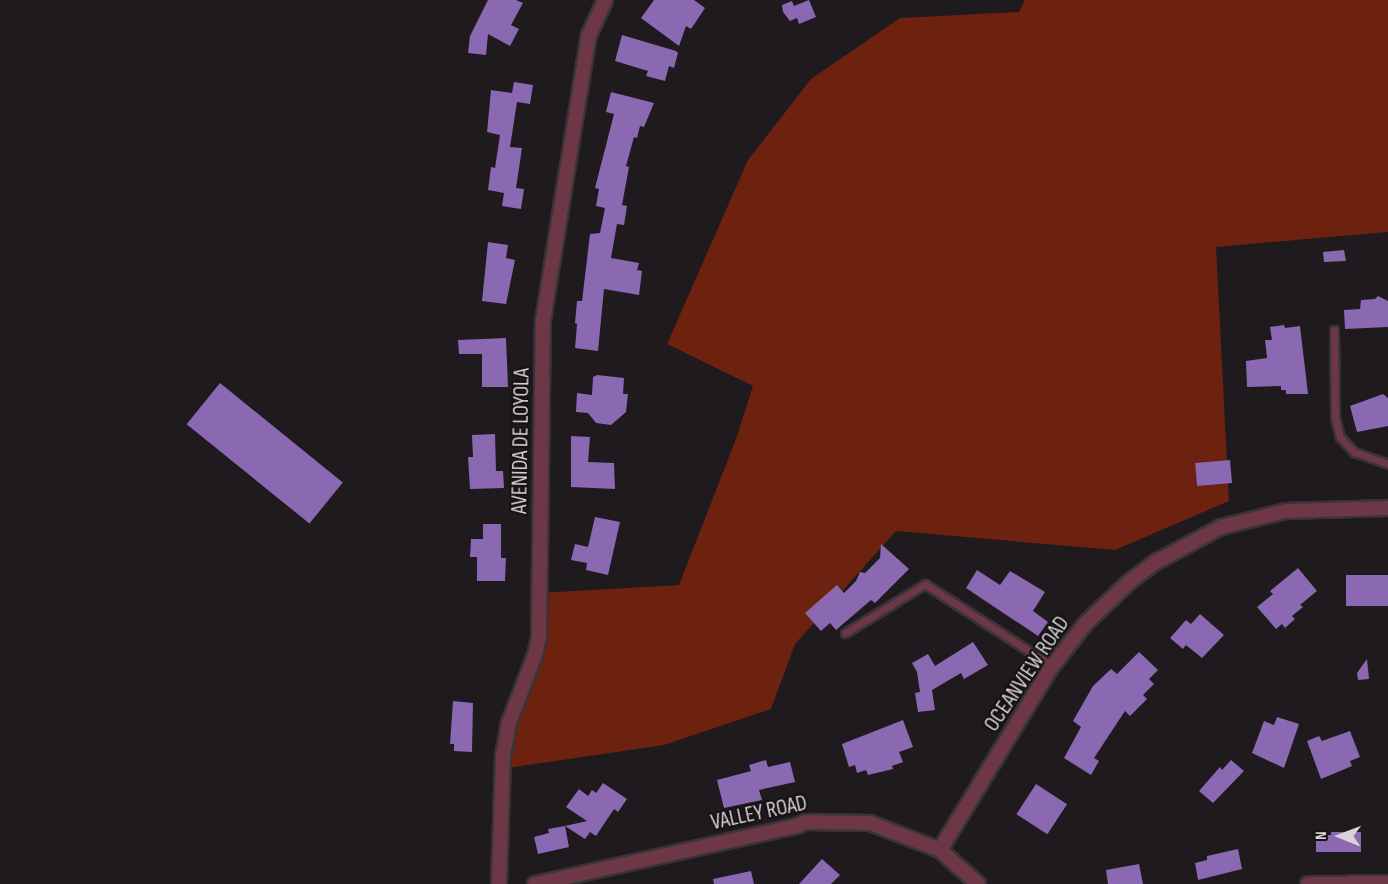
<!DOCTYPE html>
<style>
body{margin:0}
#map{position:relative;width:1388px;height:884px;overflow:hidden;background:#1e1a1d;font-family:"Sofia Sans Condensed",sans-serif}
div>[style]{position:absolute}
.green>*{inset:0;background:#6d210f}
.building>*{inset:0;background:#8b68b2;transform-origin:0 0}
.roads{filter:drop-shadow(2px 0 #383437) drop-shadow(-2px 0 #383437) drop-shadow(0 2px #383437) drop-shadow(0 -2px #383437)}
.lane>*{height:7px;margin:-3.5px;padding:0 3.5px;transform-origin:3.5px;border-radius:3.5px;background:#6e3745}
.street>*{height:14px;margin:-7px;padding:0 7px;transform-origin:7px;border-radius:7px;background:#6e3745}
span{translate:-50% -50%;white-space:nowrap;text-align:center;line-height:1.15;-webkit-text-stroke:4.5px #151114;paint-order:stroke}
.street-label{font-size:22px;color:#d7d3d6}
.north{position:absolute;left:1310px;top:806px;width:60px;height:60px;-webkit-text-stroke:4px #151114;paint-order:stroke;rotate:271deg;font-size:16px;font-weight:700;line-height:24px;text-align:center;color:#d7d3d6}
.north::after{content:'';display:block;margin:auto;width:21px;height:27px;background:#d7d3d6;clip-path:polygon(50% 0,100% 100%,50% 72%,0 100%)}
</style>
<div id="map">
<div class="green">
<i style="clip-path:polygon(1025px 0,1388px 0,1388px 232px,1216px 247px,1229px 501px,1115px 550px,896px 531px,795px 644px,771px 709px,664px 745px,494px 770px,535px 655px,539px 593px,679px 585px,736px 439px,753px 386px,667px 344px,748px 160px,811px 79px,900px 18px,1019px 12px)"></i>
</div>
<div class="building">
<i style="clip-path:polygon(488px 0,516px 0,523px 3px,511px 25px,519px 29px,510px 46px,488px 34px,486px 55px,468px 53px,470px 36px)"></i>
<i style="clip-path:polygon(654px 0,694px 0,705px 8px,691px 29px,686px 26px,679px 46px,641px 18px)"></i>
<i style="clip-path:polygon(809px 0,816px 17px,799px 24px,797px 18px,790px 21px,783px 12px,782px 5px,792px 1px,794px 6px)"></i>
<i style="clip-path:polygon(622px 35px,676px 51px,678px 53px,674px 68px,669px 66px,665px 81px,646px 76px,648px 71px,615px 61px)"></i>
<i style="clip-path:polygon(514px 82px,533px 85px,530px 104px,517px 102px,510px 147px,522px 148px,516px 188px,524px 189px,521px 209px,502px 206px,504px 193px,488px 190px,491px 167px,495px 168px,500px 135px,487px 132px,491px 90px,512px 93px)"></i>
<i style="clip-path:polygon(611px 92px,654px 103px,644px 127px,640px 126px,637px 138px,634px 137px,626px 166px,629px 167px,622px 205px,627px 206px,624px 225px,617px 224px,611px 258px,639px 263px,637px 270px,642px 271px,639px 295px,604px 289px,598px 351px,575px 348px,577px 324px,575px 323px,577px 301px,582px 301px,590px 234px,600px 233px,605px 208px,596px 206px,599px 189px,595px 188px,614px 114px,606px 112px)"></i>
<i style="clip-path:polygon(488px 242px,508px 245px,506px 258px,515px 260px,506px 304px,482px 301px)"></i>
<i style="clip-path:polygon(1344px 250px,1346px 261px,1324px 262px,1323px 252px)"></i>
<i style="clip-path:polygon(1378px 296px,1388px 301px,1388px 327px,1345px 329px,1344px 310px,1360px 309px,1361px 300px,1375px 299px)"></i>
<i style="clip-path:polygon(1284px 325px,1285px 328px,1300px 326px,1308px 394px,1286px 394px,1286px 390px,1281px 390px,1281px 386px,1247px 387px,1246px 361px,1267px 358px,1265px 340px,1272px 340px,1270px 327px)"></i>
<i style="clip-path:polygon(506px 338px,508px 387px,482px 387px,482px 354px,459px 354px,458px 340px)"></i>
<i style="clip-path:polygon(597px 375px,624px 378px,623px 394px,628px 394px,626px 412px,611px 425px,596px 423px,588px 413px,576px 412px,577px 393px,592px 395px,593px 377px)"></i>
<i style="left:220px;top:383px;width:158px;height:53px;rotate:39deg"></i>
<i style="clip-path:polygon(1383px 394px,1388px 398px,1388px 426px,1357px 432px,1350px 406px)"></i>
<i style="clip-path:polygon(495px 434px,496px 471px,503px 471px,504px 488px,470px 489px,468px 457px,473px 457px,472px 435px)"></i>
<i style="clip-path:polygon(571px 436px,590px 437px,588px 462px,614px 463px,615px 489px,571px 487px)"></i>
<i style="left:1230px;top:460px;width:23px;height:35px;rotate:85deg"></i>
<i style="clip-path:polygon(595px 517px,620px 522px,608px 575px,586px 570px,587px 563px,571px 560px,575px 544px,588px 547px)"></i>
<i style="clip-path:polygon(483px 524px,501px 524px,501px 558px,506px 558px,505px 581px,477px 581px,477px 557px,470px 557px,471px 539px,483px 539px)"></i>
<i style="clip-path:polygon(881px 544px,909px 569px,875px 603px,871px 600px,836px 630px,830px 623px,821px 631px,805px 613px,837px 585px,844px 593px,856px 581px,860px 572px,865px 573px,880px 558px)"></i>
<i style="clip-path:polygon(1298px 568px,1317px 591px,1300px 605px,1303px 607px,1292px 616px,1295px 619px,1285px 628px,1282px 624px,1276px 629px,1257px 607px,1273px 594px,1270px 591px)"></i>
<i style="clip-path:polygon(977px 570px,1000px 585px,1010px 571px,1045px 592px,1033px 611px,1048px 622px,1038px 636px,966px 588px)"></i>
<i style="left:1346px;top:575px;width:42px;height:31px"></i>
<i style="clip-path:polygon(1200px 614px,1224px 635px,1202px 658px,1186px 645px,1183px 649px,1170px 638px,1186px 620px,1191px 624px)"></i>
<i style="clip-path:polygon(973px 642px,988px 665px,964px 679px,961px 673px,932px 690px,935px 710px,918px 712px,915px 693px,920px 692px,917px 672px,912px 663px,928px 654px,935px 666px)"></i>
<i style="clip-path:polygon(1139px 652px,1158px 670px,1149px 679px,1154px 684px,1143px 695px,1147px 699px,1130px 716px,1125px 711px,1094px 758px,1099px 761px,1091px 775px,1064px 758px,1081px 727px,1073px 721px,1093px 686px,1111px 669px,1117px 674px)"></i>
<i style="clip-path:polygon(1367px 659px,1369px 679px,1358px 680px,1357px 673px)"></i>
<i style="clip-path:polygon(453px 701px,473px 703px,472px 752px,454px 751px,454px 744px,450px 744px)"></i>
<i style="clip-path:polygon(1277px 717px,1299px 724px,1284px 768px,1252px 753px,1264px 721px,1274px 725px)"></i>
<i style="clip-path:polygon(903px 720px,913px 747px,899px 752px,903px 762px,892px 766px,893px 769px,868px 775px,866px 770px,857px 773px,855px 765px,849px 767px,842px 744px)"></i>
<i style="clip-path:polygon(1350px 731px,1360px 757px,1350px 761px,1352px 766px,1321px 779px,1307px 741px,1319px 736px,1322px 741px)"></i>
<i style="clip-path:polygon(766px 760px,768px 767px,790px 762px,795px 782px,759px 790px,762px 800px,724px 808px,717px 780px,751px 771px,749px 765px)"></i>
<i style="clip-path:polygon(1231px 760px,1244px 771px,1213px 803px,1199px 791px,1220px 767px,1222px 770px)"></i>
<i style="clip-path:polygon(603px 783px,627px 799px,618px 812px,614px 809px,596px 836px,590px 832px,585px 839px,565px 826px,587px 821px,566px 807px,579px 789px,588px 796px,592px 790px,596px 793px)"></i>
<i style="left:1036px;top:784px;width:37px;height:36px;rotate:33deg"></i>
<i style="clip-path:polygon(565px 826px,569px 847px,538px 854px,534px 837px,549px 833px,548px 829px)"></i>
<i style="clip-path:polygon(1331px 832px,1361px 832px,1361px 852px,1316px 852px,1316px 835px,1331px 835px)"></i>
<i style="clip-path:polygon(1238px 849px,1242px 869px,1198px 880px,1195px 863px,1207px 860px,1207px 856px)"></i>
<i style="clip-path:polygon(822px 859px,840px 875px,831px 884px,799px 884px)"></i>
<i style="clip-path:polygon(1139px 864px,1143px 884px,1108px 884px,1106px 870px)"></i>
<i style="clip-path:polygon(751px 871px,754px 884px,714px 884px,713px 879px)"></i>
</div>
<div class="roads">
<div class="lane">
<i style="left:1334px;top:330px;width:88px;rotate:89.3deg"></i>
<i style="left:1335px;top:418px;width:20px;rotate:75deg"></i>
<i style="left:1340px;top:437px;width:21px;rotate:47deg"></i>
<i style="left:1354px;top:452px;width:36px;rotate:19deg"></i>
<i style="left:845px;top:633px;width:94px;rotate:-31.5deg"></i>
<i style="left:925px;top:584px;width:151px;rotate:32.8deg"></i>
</div>
<div class="street">
<i style="left:940px;top:850px;width:212px;rotate:-58.7deg"></i>
<i style="left:1050px;top:669px;width:58px;rotate:-52deg"></i>
<i style="left:1086px;top:623px;width:59px;rotate:-43.6deg"></i>
<i style="left:1129px;top:582px;width:34px;rotate:-37deg"></i>
<i style="left:1156px;top:562px;width:74px;rotate:-28.3deg"></i>
<i style="left:1221px;top:527px;width:67px;rotate:-13.8deg"></i>
<i style="left:1286px;top:511px;width:102px;rotate:-1.7deg"></i>
<i style="left:499px;top:884px;width:128px;rotate:-88.2deg"></i>
<i style="left:503px;top:756px;width:34px;rotate:-80deg"></i>
<i style="left:509px;top:723px;width:73px;rotate:-69.1deg"></i>
<i style="left:535px;top:655px;width:18px;rotate:-77deg"></i>
<i style="left:539px;top:637px;width:316px;rotate:-89.3deg"></i>
<i style="left:543px;top:321px;width:290px;rotate:-80.9deg"></i>
<i style="left:589px;top:35px;width:38px;rotate:-65deg"></i>
<i style="left:535px;top:884px;width:268px;rotate:-12.5deg"></i>
<i style="left:797px;top:826px;width:10px;rotate:-24deg"></i>
<i style="left:806px;top:822px;width:64px;rotate:0.9deg"></i>
<i style="left:870px;top:823px;width:75px;rotate:21.1deg"></i>
<i style="left:940px;top:850px;width:51px;rotate:41.8deg"></i>
<i style="left:1308px;top:884px;width:80px;rotate:-0.7deg"></i>
</div>
</div>
<div class="street-label">
<span style="left:521px;top:441px;rotate:-89deg">AVENIDA DE LOYOLA</span>
<span style="left:1027px;top:674px;rotate:-56deg">OCEANVIEW ROAD</span>
<span style="left:759px;top:813px;rotate:-12deg">VALLEY ROAD</span>
</div>
<div class="north">N</div>
</div>
